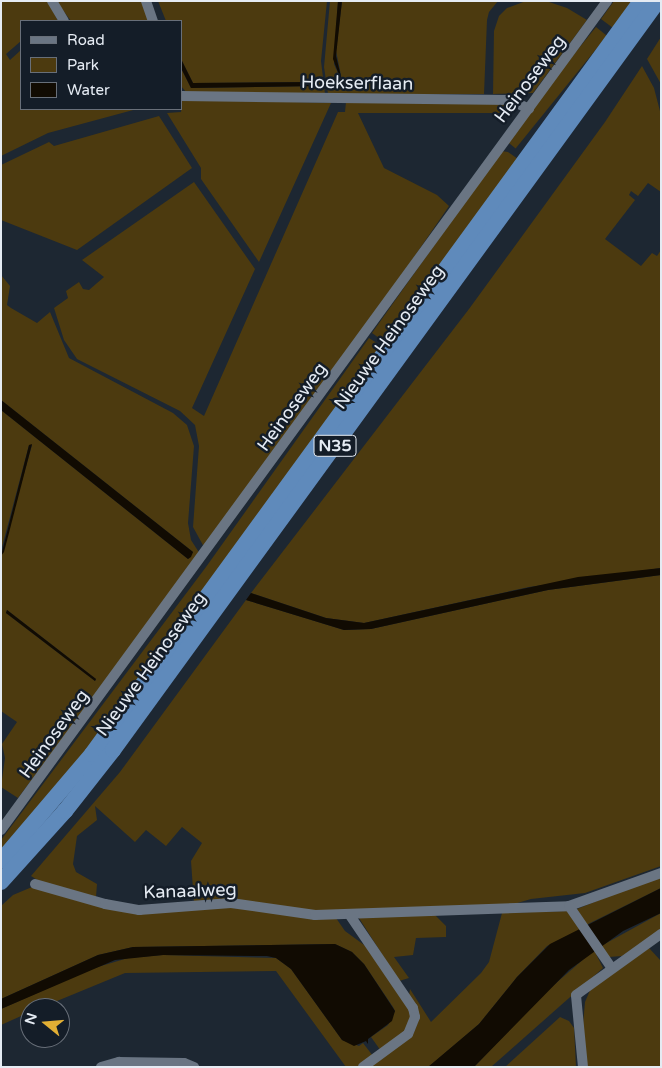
<!DOCTYPE html>
<style>
body{margin:0}
#map{position:relative;width:662px;height:1068px;overflow:hidden;background:#1d2732;font-family:"Varela Round",sans-serif}
div>[style]{position:absolute}
.green>*{inset:0;background:#4c3a0f;transform-origin:0 0}
.water>*{inset:0;background:#110b02}
.minor>*{height:10px;margin:-5px;padding:0 5px;transform-origin:5px;border-radius:5px;background:#6a7583}
.trunk>*{height:16px;margin:-8px;padding:0 8px;transform-origin:8px;border-radius:8px;background:#5f8abb}
span{translate:-50% -50%;white-space:nowrap;text-align:center;line-height:1.15;-webkit-text-stroke:5px #141d28;paint-order:stroke}
.shield-label span{padding:1px 4px;background:#141d28;border:1px solid;border-radius:4px;-webkit-text-stroke-width:0}
.shield-label{font-size:16px;color:#e5ebf3;font-weight:700}
.street-label{font-size:18px;color:#e5ebf3}
.frame{position:absolute;inset:0;border:2px solid #e5ebf3;pointer-events:none}
.legend{position:absolute;left:20px;top:20px;width:162px;height:90px;box-sizing:border-box;background:#141d28;border:1px solid #686f79;margin:0;padding:6px 9px;list-style:none;font-size:15px;color:#e5ebf3}
.legend li{display:flex;align-items:center;gap:10px;height:25px}
.legend b{width:25px;border:1px solid #686f79}
.north{position:absolute;left:20px;top:998px;width:50px;height:50px;box-sizing:border-box;background:#141d28;border:1px solid #686f79;border-radius:50%;rotate:287deg;font-size:14px;font-weight:700;line-height:20px;text-align:center;color:#e5ebf3}
.north::after{content:'';display:block;margin:auto;width:18px;height:22px;background:#e2af34;clip-path:polygon(50% 0,100% 100%,50% 72%,0 100%)}
</style>
<div id="map">
<div class="green">
<i style="clip-path:polygon(1px 1px,48px 1px,58px 21px,21px 21px,21px 41px,6px 54px,10px 60px,21px 50px,21px 109px,137px 109px,48px 133px,1px 156px)"></i>
<i style="clip-path:polygon(56px 1px,142px 1px,150px 21px,71px 21px)"></i>
<i style="clip-path:polygon(158px 1px,327px 1px,321px 61px,325px 94px,186px 92px,181px 86px,181px 68px,191px 88px,319px 86px,316px 82px,193px 83px,181px 59px,181px 21px,166px 21px)"></i>
<i style="clip-path:polygon(330px 1px,338px 1px,334px 64px,343px 85px,336px 51px,342px 1px,498px 1px,489px 12px,487px 20px,484px 94px,328px 94px,324px 67px)"></i>
<i style="clip-path:polygon(526px 1px,549px 2px,567px 8px,587px 20px,533px 93px,493px 94px,494px 31px,499px 16px,507px 8px)"></i>
<i style="clip-path:polygon(614px 1px,632px 1px,613px 28px,601px 19px)"></i>
<i style="left:596px;top:27px;width:14px;height:145px;rotate:39deg"></i>
<i style="clip-path:polygon(661px 37px,661px 84px,647px 59px)"></i>
<i style="clip-path:polygon(642px 66px,654px 88px,661px 115px,661px 192px,648px 183px,638px 196px,631px 191px,629px 195px,635px 200px,605px 239px,641px 266px,652px 253px,657px 256px,661px 250px,661px 568px,529px 587px,364px 623px,326px 618px,251px 593px,469px 309px,605px 122px)"></i>
<i style="clip-path:polygon(182px 99px,331px 103px,259px 262px,201px 179px,201px 168px,167px 113px,181px 112px)"></i>
<i style="clip-path:polygon(346px 102px,517px 104px,511px 113px,358px 113px,384px 168px,437px 195px,449px 206px,377px 311px,204px 547px,193px 527px,199px 446px,195px 425px,180px 411px,77px 359px,64px 340px,54px 308px,68px 298px,66px 291px,79px 282px,83px 289px,89px 290px,104px 277px,82px 260px,194px 182px,255px 269px,192px 408px,204px 416px,338px 112px,345px 112px)"></i>
<i style="clip-path:polygon(159px 116px,192px 168px,77px 250px,1px 220px,1px 165px,49px 142px,54px 146px)"></i>
<i style="clip-path:polygon(501px 151px,508px 152px,518px 159px,386px 343px,372px 333px)"></i>
<i style="clip-path:polygon(evenodd,1px 275px,10px 286px,7px 305px,11px 308px,37px 323px,50px 312px,69px 358px,173px 413px,187px 425px,194px 446px,188px 523px,191px 540px,200px 554px,18px 798px,1px 787px,5px 758px,2px 744px,17px 722px,1px 711px,1px 556px,32px 445px,29px 445px,1px 551px,1px 410px,188px 559px,193px 552px,1px 400px,1px 275px,7px 610px,96px 679px,95px 681px,6px 613px,7px 610px)"></i>
<i style="clip-path:polygon(369px 338px,383px 347px,94px 742px,1px 853px,1px 840px,206px 567px)"></i>
<i style="clip-path:polygon(661px 575px,661px 866px,585px 893px,531px 899px,504px 907px,329px 914px,194px 903px,191px 861px,202px 843px,182px 827px,166px 846px,146px 830px,135px 842px,95px 806px,97px 820px,77px 836px,73px 864px,76px 872px,97px 884px,96px 897px,39px 881px,31px 876px,120px 772px,246px 600px,344px 630px,371px 629px,548px 590px)"></i>
<i style="clip-path:polygon(661px 875px,661px 888px,586px 925px,577px 909px)"></i>
<i style="clip-path:polygon(32px 887px,101px 907px,213px 906px,336px 918px,345px 931px,371px 950px,411px 1013px,408px 1029px,381px 1051px,371px 1037px,388px 1025px,395px 1011px,393px 1007px,364px 964px,352px 952px,335px 944px,133px 947px,98px 955px,1px 999px,1px 906px,13px 895px)"></i>
<i style="clip-path:polygon(568px 911px,581px 929px,547px 946px,517px 977px,479px 1024px,432px 1064px,428px 1067px,368px 1067px,414px 1032px,418px 1022px,409px 996px,410px 989px,431px 1022px,481px 973px,489px 962px,502px 913px)"></i>
<i style="clip-path:polygon(433px 913px,446px 926px,446px 937px,416px 938px,413px 955px,394px 957px,409px 978px,399px 981px,359px 918px)"></i>
<i style="clip-path:polygon(661px 913px,661px 930px,622px 956px,609px 957px,601px 946px)"></i>
<i style="clip-path:polygon(649px 948px,661px 961px,661px 1067px,587px 1067px,583px 1025px,585px 1002px,591px 988px)"></i>
<i style="clip-path:polygon(594px 950px,603px 968px,491px 1067px,474px 1067px,547px 991px)"></i>
<i style="clip-path:polygon(163px 955px,276px 958px,291px 969px,342px 1040px,359px 1046px,363px 1043px,373px 1056px,359px 1067px,346px 1067px,276px 971px,125px 973px,40px 1008px,30px 1008px,30px 1012px,1px 1025px,1px 1009px,91px 969px,128px 958px)"></i>
<i style="clip-path:polygon(560px 1017px,569px 1021px,574px 1028px,576px 1067px,505px 1067px)"></i>
</div>
<div class="water">
<i style="clip-path:polygon(338px 1px,342px 1px,336px 56px,343px 85px,333px 59px)"></i>
<i style="clip-path:polygon(181px 59px,193px 83px,317px 82px,319px 86px,191px 88px,181px 68px)"></i>
<i style="clip-path:polygon(1px 400px,193px 552px,191px 557px,188px 559px,1px 410px)"></i>
<i style="clip-path:polygon(32px 444px,4px 552px,1px 556px,29px 445px)"></i>
<i style="clip-path:polygon(661px 568px,661px 575px,548px 590px,371px 629px,344px 630px,246px 600px,251px 593px,326px 618px,364px 623px,578px 577px)"></i>
<i style="clip-path:polygon(7px 610px,96px 679px,95px 681px,6px 613px)"></i>
<i style="clip-path:polygon(661px 888px,661px 913px,623px 931px,569px 970px,474px 1067px,428px 1067px,479px 1024px,517px 977px,550px 944px)"></i>
<i style="clip-path:polygon(335px 944px,352px 952px,364px 964px,395px 1011px,392px 1021px,368px 1039px,368px 1044px,366px 1041px,354px 1046px,342px 1040px,291px 969px,276px 958px,267px 956px,163px 955px,115px 960px,1px 1009px,1px 999px,98px 955px,133px 947px)"></i>
</div>
<div class="minor">
<i style="left:52px;top:1px;width:23px;rotate:59deg"></i>
<i style="left:146px;top:1px;width:21px;rotate:71deg"></i>
<i style="left:181px;top:96px;width:329px;rotate:0.7deg"></i>
<i style="left:510px;top:100px;width:21px;rotate:25deg"></i>
<i style="left:1px;top:830px;width:1027px;rotate:-53.83deg"></i>
<i style="left:35px;top:884px;width:73px;rotate:15.9deg"></i>
<i style="left:105px;top:904px;width:35px;rotate:10deg"></i>
<i style="left:139px;top:910px;width:92px;rotate:-4.4deg"></i>
<i style="left:231px;top:903px;width:85px;rotate:8.1deg"></i>
<i style="left:315px;top:915px;width:254px;rotate:-2deg"></i>
<i style="left:569px;top:906px;width:98px;rotate:-19.7deg"></i>
<i style="left:569px;top:906px;width:74px;rotate:55.5deg"></i>
<i style="left:349px;top:914px;width:114px;rotate:55.8deg"></i>
<i style="left:413px;top:1008px;width:9px;rotate:77deg"></i>
<i style="left:415px;top:1017px;width:18px;rotate:112deg"></i>
<i style="left:408px;top:1034px;width:56px;rotate:143.7deg"></i>
<i style="left:101px;top:1067px;width:19px;rotate:-16deg"></i>
<i style="left:119px;top:1062px;width:65px;rotate:0.9deg"></i>
<i style="left:184px;top:1063px;width:11px;rotate:22deg"></i>
<i style="left:583px;top:1067px;width:72px;rotate:-95.6deg"></i>
<i style="left:576px;top:995px;width:105px;rotate:-35.7deg"></i>
</div>
<div class="trunk">
<i style="left:1px;top:861px;width:140px;rotate:-49.6deg"></i>
<i style="left:92px;top:754px;width:932px;rotate:-53.9deg"></i>
<i style="left:1px;top:882px;width:96px;rotate:-48deg"></i>
<i style="left:65px;top:811px;width:78px;rotate:-51.8deg"></i>
<i style="left:113px;top:750px;width:926px;rotate:-53.96deg"></i>
</div>
<div class="shield-label">
<span style="left:335px;top:446px">N35</span>
</div>
<div class="street-label">
<span style="left:530px;top:79px;rotate:-53deg">Heinoseweg</span>
<span style="left:357px;top:83px;rotate:1deg">Hoekserflaan</span>
<span style="left:389px;top:337px;rotate:-54deg">Nieuwe Heinoseweg</span>
<span style="left:292px;top:407px;rotate:-54deg">Heinoseweg</span>
<span style="left:151px;top:664px;rotate:-54deg">Nieuwe Heinoseweg</span>
<span style="left:54px;top:734px;rotate:-54deg">Heinoseweg</span>
<span style="left:190px;top:891px;rotate:-2deg">Kanaalweg</span>
</div>
<div class="frame"></div>
<ul class="legend">
<li><b style="height:6px;background:#6a7583"></b>Road</li>
<li><b style="height:14px;background:#4c3a0f"></b>Park</li>
<li><b style="height:14px;background:#110b02"></b>Water</li>
</ul>
<div class="north">N</div>
</div>
